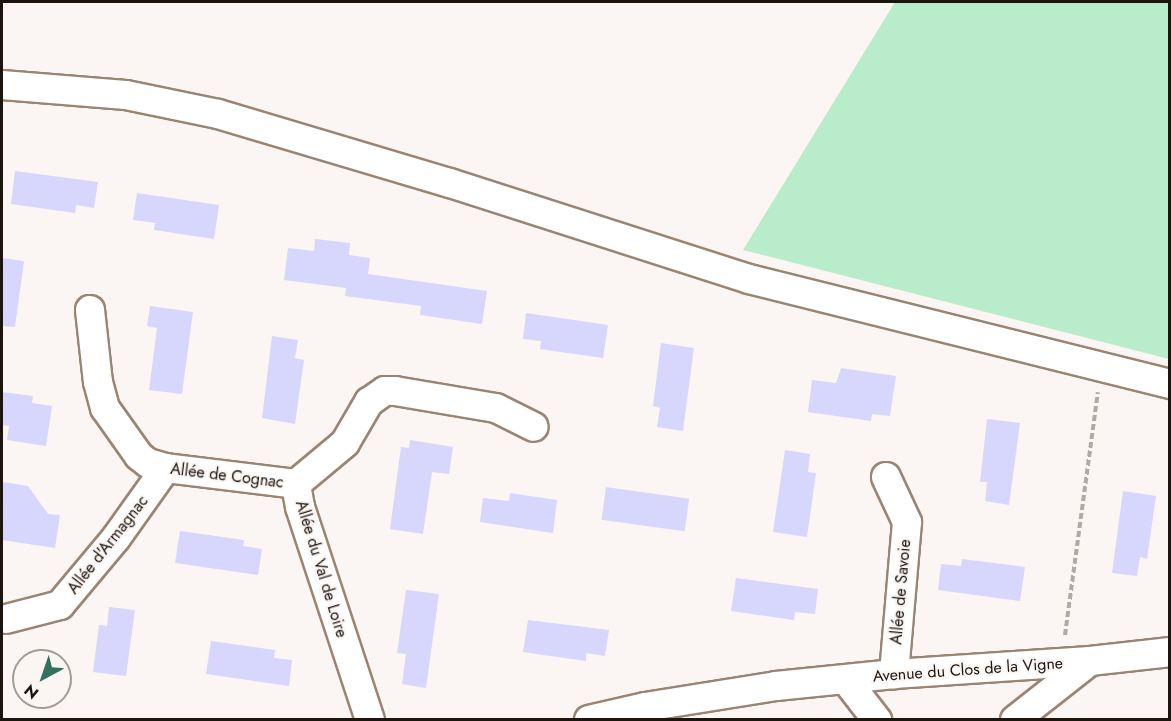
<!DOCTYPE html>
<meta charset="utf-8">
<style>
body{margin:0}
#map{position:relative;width:1171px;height:721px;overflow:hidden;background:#fbf6f3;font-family:Jost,sans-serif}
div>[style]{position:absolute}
.green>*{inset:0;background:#b8eccb}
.building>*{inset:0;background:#d7d6fc;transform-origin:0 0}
.path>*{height:4px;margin-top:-2px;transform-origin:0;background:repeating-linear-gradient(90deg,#b0a9a5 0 6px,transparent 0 9px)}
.roads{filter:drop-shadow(2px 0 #9a8573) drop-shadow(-2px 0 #9a8573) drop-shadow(0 2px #9a8573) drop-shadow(0 -2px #9a8573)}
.minor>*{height:28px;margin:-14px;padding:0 14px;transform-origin:14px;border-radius:14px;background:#fff}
span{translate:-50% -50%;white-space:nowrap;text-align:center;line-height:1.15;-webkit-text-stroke:4.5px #fbf6f3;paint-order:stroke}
.street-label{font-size:16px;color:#1d140e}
.frame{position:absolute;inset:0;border:3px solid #1d140e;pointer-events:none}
.north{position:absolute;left:12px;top:649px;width:60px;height:60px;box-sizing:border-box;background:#fbf6f3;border:2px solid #a29c97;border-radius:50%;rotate:220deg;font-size:16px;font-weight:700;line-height:24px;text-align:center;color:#1d140e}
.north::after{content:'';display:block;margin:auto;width:21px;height:27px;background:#32715f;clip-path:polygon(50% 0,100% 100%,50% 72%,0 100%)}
</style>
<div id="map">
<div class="green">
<i style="clip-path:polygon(895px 2px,1169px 2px,1169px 359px,743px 250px)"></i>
</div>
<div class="building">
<i style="clip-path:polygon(15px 171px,98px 182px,94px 208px,76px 205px,75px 213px,11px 204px)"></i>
<i style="clip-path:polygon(137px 193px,219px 205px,214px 239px,154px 230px,155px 223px,133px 220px)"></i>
<i style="clip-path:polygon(315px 239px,350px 243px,349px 255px,370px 258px,368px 274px,487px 291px,482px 324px,420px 315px,421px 306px,345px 296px,346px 288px,284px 280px,288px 248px,314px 251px)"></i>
<i style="clip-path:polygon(2px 258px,24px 261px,15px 327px,2px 326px)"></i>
<i style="clip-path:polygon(150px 306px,193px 312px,182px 394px,149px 390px,157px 328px,147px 326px)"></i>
<i style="clip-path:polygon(526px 313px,608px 325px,603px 358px,540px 349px,541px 341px,523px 339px)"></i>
<i style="clip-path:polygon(272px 336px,298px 340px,295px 358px,304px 360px,295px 424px,262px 418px)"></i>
<i style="clip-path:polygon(661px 343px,694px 348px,683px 431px,657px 427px,660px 408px,653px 406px)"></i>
<i style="clip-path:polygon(841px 368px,896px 376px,890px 416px,872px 414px,871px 421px,808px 412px,812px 380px,836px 383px)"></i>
<i style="clip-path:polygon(2px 392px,33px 396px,32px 403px,52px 406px,46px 446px,7px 440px,9px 426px,2px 425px)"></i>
<i style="clip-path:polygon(987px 419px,1020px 423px,1009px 505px,985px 501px,987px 482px,980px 482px)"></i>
<i style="clip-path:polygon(410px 440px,453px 447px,449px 474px,432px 472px,423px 534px,390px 529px,401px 447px,409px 448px)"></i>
<i style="clip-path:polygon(785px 450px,810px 454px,808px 472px,816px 473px,807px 537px,773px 532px)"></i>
<i style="clip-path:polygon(2px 482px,28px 486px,48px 514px,60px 515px,55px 548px,2px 540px)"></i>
<i style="left:606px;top:487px;width:84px;height:33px;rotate:8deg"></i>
<i style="clip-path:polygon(1123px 491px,1156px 496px,1147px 559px,1140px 557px,1137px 576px,1112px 573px)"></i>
<i style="clip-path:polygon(510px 493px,557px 500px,553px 533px,480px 522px,483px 498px,509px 501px)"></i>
<i style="clip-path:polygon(180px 531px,244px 540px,243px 546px,262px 549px,258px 575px,175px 563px)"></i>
<i style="clip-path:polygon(962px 559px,1025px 567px,1020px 601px,938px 590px,941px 564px,961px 566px)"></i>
<i style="clip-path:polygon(736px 578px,818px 589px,815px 614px,795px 612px,794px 620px,731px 611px)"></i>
<i style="clip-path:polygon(406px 590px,439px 594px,426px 688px,402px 684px,406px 654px,397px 653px)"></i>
<i style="clip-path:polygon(109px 607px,135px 610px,126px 676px,93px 672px,99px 625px,107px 626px)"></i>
<i style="clip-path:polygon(528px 620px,609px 630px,605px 656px,586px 653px,586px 661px,523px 652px)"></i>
<i style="clip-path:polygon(211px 641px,275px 650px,274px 658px,292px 660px,289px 686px,206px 674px)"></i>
</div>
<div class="path">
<i style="left:1065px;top:635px;width:245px;rotate:-82.3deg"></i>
</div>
<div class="roads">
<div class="minor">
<i style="left:2px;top:85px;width:124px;rotate:4.6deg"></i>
<i style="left:126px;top:95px;width:94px;rotate:11.7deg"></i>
<i style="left:218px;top:114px;width:242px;rotate:16.6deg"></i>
<i style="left:450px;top:183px;width:314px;rotate:17.8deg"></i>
<i style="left:749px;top:279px;width:434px;rotate:14deg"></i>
<i style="left:90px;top:310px;width:72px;rotate:83.7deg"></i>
<i style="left:98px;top:382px;width:27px;rotate:75deg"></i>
<i style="left:105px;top:408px;width:59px;rotate:54.7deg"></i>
<i style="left:139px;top:456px;width:11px;rotate:38deg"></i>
<i style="left:148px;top:463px;width:19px;rotate:16deg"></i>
<i style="left:166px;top:468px;width:131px;rotate:7deg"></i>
<i style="left:886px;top:477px;width:50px;rotate:65deg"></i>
<i style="left:907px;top:522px;width:153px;rotate:94.9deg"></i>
<i style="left:6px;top:619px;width:56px;rotate:-14.5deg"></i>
<i style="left:60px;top:605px;width:87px;rotate:-50.1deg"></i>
<i style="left:116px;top:538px;width:86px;rotate:-54.5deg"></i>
<i style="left:846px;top:680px;width:51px;rotate:52.2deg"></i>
<i style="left:370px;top:720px;width:224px;rotate:-108.2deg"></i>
<i style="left:300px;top:507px;width:23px;rotate:-100deg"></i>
<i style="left:296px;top:484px;width:64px;rotate:-39.9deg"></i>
<i style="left:345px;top:443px;width:48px;rotate:-59.7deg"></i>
<i style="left:369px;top:402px;width:19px;rotate:-35deg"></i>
<i style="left:385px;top:391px;width:10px"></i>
<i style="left:395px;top:391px;width:102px;rotate:9.6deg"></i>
<i style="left:496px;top:408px;width:42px;rotate:26.6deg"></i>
<i style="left:589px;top:720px;width:57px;rotate:-13.1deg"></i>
<i style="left:645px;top:707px;width:133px;rotate:-9.1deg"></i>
<i style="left:776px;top:686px;width:119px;rotate:-5.8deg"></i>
<i style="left:894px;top:674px;width:196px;rotate:-3.8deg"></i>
<i style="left:1090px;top:661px;width:81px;rotate:-6.4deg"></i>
<i style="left:1015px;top:720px;width:95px;rotate:-38.2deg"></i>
</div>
</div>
<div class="street-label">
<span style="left:227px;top:476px;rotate:7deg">Allée de Cognac</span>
<span style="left:108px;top:545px;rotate:-52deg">Allée d'Armagnac</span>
<span style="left:321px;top:569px;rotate:73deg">Allée du Val de Loire</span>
<span style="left:901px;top:592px;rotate:-85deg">Allée de Savoie</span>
<span style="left:968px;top:670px;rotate:-4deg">Avenue du Clos de la Vigne</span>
</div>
<div class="frame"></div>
<div class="north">N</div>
</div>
